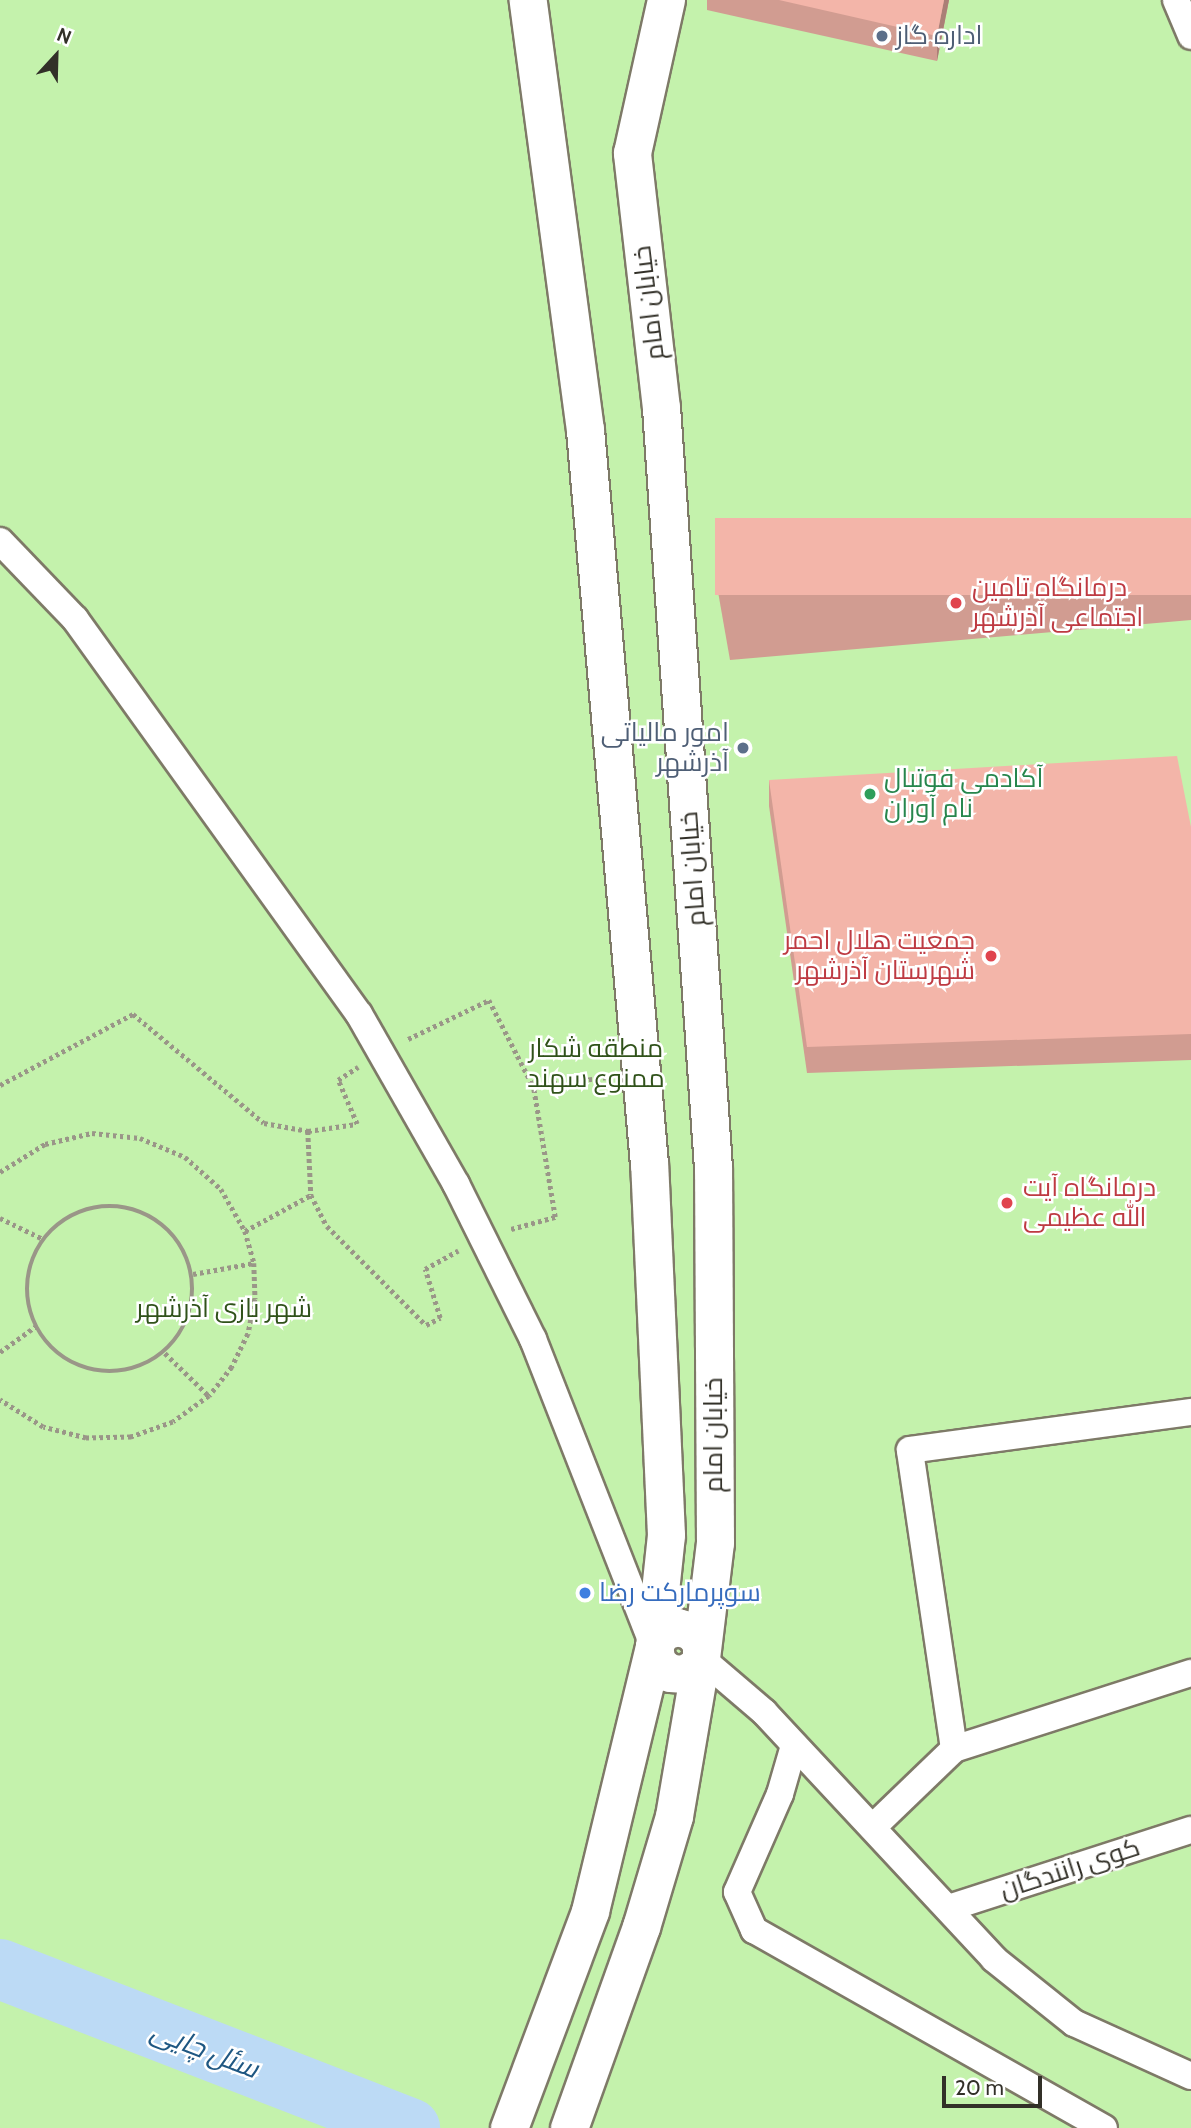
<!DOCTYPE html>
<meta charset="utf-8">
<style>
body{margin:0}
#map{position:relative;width:1191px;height:2128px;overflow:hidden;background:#f7f1dd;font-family:Cabin,Cairo,sans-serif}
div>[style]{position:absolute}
.green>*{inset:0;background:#c4f2ac;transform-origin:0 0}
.river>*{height:60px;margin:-30px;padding:0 30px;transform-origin:30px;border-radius:30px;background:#bcdaf5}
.path>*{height:4.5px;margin-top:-2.25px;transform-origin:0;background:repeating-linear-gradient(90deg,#9a9688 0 3.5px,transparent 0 7px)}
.path>.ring{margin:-2.25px;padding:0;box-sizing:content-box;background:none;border:4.5px solid #9a9688;border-radius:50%}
.roads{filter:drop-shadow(2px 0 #7e7a67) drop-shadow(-2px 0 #7e7a67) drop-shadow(0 2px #7e7a67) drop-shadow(0 -2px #7e7a67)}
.minor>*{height:26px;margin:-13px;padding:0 13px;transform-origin:13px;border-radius:13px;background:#fff}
.secondary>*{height:37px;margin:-18.5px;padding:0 18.5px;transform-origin:18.5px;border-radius:18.5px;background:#fff}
.wall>*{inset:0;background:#d19c91}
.shaded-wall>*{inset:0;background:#aa7f76}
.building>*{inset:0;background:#f3b5a9;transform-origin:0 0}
.dots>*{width:19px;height:19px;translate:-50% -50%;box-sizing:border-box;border:4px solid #fff;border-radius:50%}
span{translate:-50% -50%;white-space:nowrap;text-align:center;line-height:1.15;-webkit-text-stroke:5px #fff;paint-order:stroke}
.service-label{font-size:26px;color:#4e5e75}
.left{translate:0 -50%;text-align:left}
.right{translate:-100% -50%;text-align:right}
.street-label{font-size:26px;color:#323028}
.health-label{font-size:26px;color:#be3a42}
.leisure-label{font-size:26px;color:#27864d}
.park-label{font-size:26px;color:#30521a}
.shop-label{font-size:26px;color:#366cbe}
.water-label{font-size:28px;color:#1e5782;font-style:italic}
.north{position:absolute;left:21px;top:21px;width:70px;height:70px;-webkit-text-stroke:5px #fff;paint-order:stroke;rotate:22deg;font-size:19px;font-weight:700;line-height:28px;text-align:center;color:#323028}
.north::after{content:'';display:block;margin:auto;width:24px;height:32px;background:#323028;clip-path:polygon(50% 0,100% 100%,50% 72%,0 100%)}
.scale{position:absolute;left:942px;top:2076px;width:100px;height:32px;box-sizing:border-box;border:4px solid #323028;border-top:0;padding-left:9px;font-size:21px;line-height:24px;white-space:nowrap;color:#323028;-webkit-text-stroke:5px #fff;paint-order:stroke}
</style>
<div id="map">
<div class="green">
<i style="left:0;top:0;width:1191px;height:2128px"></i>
</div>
<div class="river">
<i style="left:0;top:1969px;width:440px;rotate:21.2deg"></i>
</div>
<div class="path">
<i style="left:408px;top:1039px;width:90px;rotate:-25.7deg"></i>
<i style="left:489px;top:1000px;width:97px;rotate:62.9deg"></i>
<i style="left:533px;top:1086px;width:77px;rotate:-6.8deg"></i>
<i style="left:0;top:1085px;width:151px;rotate:-28.1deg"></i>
<i style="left:133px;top:1014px;width:170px;rotate:39.8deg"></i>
<i style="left:264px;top:1123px;width:45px;rotate:10.3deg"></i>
<i style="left:308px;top:1131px;width:49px;rotate:-8.1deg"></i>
<i style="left:357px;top:1124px;width:48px;rotate:-113.4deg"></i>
<i style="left:338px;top:1080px;width:24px;rotate:-33deg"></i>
<i style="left:308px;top:1131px;width:64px;rotate:87.3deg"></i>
<i style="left:311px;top:1195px;width:35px;rotate:63deg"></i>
<i style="left:327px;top:1226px;width:140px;rotate:45deg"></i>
<i style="left:426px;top:1325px;width:16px;rotate:-27deg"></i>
<i style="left:440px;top:1318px;width:51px;rotate:-107deg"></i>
<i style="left:425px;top:1269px;width:38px;rotate:-29deg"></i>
<i style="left:0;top:1172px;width:53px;rotate:-31.9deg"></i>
<i style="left:45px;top:1144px;width:48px;rotate:-13.2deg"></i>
<i style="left:92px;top:1133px;width:48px;rotate:5.9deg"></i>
<i style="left:140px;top:1138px;width:49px;rotate:22.9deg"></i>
<i style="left:185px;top:1157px;width:48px;rotate:41.6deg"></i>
<i style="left:221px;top:1189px;width:48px;rotate:60.3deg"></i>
<i style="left:245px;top:1231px;width:33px;rotate:74deg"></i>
<i style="left:254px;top:1263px;width:36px;rotate:88deg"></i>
<i style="left:255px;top:1299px;width:36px;rotate:101deg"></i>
<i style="left:248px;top:1334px;width:37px;rotate:116deg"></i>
<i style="left:232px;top:1367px;width:37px;rotate:128deg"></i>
<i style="left:209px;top:1396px;width:44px;rotate:144.2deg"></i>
<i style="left:173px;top:1422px;width:45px;rotate:160.3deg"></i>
<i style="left:131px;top:1437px;width:45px;rotate:178.7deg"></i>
<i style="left:86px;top:1438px;width:44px;rotate:-165.7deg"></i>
<i style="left:43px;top:1427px;width:51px;rotate:-147.9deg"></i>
<i class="ring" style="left:27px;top:1206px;width:161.5px;height:161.5px"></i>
<i style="left:0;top:1218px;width:48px;rotate:26deg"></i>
<i style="left:511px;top:1229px;width:46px;rotate:-15.3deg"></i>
<i style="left:555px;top:1217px;width:133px;rotate:-99.5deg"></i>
<i style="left:245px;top:1231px;width:75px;rotate:-28.6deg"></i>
<i style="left:193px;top:1274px;width:62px;rotate:-10.2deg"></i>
<i style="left:0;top:1352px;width:44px;rotate:-35.8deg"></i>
<i style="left:165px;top:1353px;width:62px;rotate:44.3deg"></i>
</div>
<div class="roads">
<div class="minor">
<i style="left:1176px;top:0;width:39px;rotate:67deg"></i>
<i style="left:0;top:541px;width:108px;rotate:46.1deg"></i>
<i style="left:75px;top:619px;width:486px;rotate:54.3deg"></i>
<i style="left:359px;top:1014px;width:196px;rotate:60.3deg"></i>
<i style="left:456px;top:1184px;width:173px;rotate:63.6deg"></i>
<i style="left:533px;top:1339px;width:326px;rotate:68.6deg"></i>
<i style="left:701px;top:1658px;width:83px;rotate:40.6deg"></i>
<i style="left:764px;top:1712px;width:338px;rotate:47deg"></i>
<i style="left:994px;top:1959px;width:102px;rotate:38.7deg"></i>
<i style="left:1074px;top:2023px;width:128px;rotate:24.4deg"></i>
<i style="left:793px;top:1749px;width:47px;rotate:106.1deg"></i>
<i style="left:780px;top:1794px;width:107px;rotate:113.7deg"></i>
<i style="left:737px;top:1892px;width:42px;rotate:65.9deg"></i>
<i style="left:754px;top:1930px;width:402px;rotate:29.5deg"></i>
<i style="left:954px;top:1749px;width:302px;rotate:-98.4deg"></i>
<i style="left:910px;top:1450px;width:284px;rotate:-7.7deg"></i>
<i style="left:873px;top:1827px;width:112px;rotate:-43.9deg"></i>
<i style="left:954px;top:1749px;width:249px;rotate:-17.8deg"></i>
<i style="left:949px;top:1908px;width:254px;rotate:-17.9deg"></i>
</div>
<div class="secondary">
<i style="left:509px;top:2128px;width:232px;rotate:-69.5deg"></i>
<i style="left:590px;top:1911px;width:272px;rotate:-76.4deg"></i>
<i style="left:654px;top:1647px;width:113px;rotate:-83.9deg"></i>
<i style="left:666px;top:1535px;width:371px;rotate:-92.6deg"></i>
<i style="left:649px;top:1164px;width:737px;rotate:-94.98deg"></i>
<i style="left:585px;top:430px;width:434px;rotate:-97.6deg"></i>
<i style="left:569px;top:2128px;width:214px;rotate:-70.3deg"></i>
<i style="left:641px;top:1927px;width:116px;rotate:-73.4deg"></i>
<i style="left:674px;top:1816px;width:160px;rotate:-80.3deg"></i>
<i style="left:701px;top:1658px;width:15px;rotate:-90deg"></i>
<i style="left:701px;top:1643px;width:15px;rotate:-127deg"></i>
<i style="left:692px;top:1631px;width:16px;rotate:-165deg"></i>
<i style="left:677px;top:1627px;width:17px;rotate:163deg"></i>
<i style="left:661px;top:1632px;width:17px;rotate:115deg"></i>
<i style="left:654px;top:1647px;width:16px;rotate:79deg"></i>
<i style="left:657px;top:1663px;width:16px;rotate:38deg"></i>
<i style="left:670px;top:1673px;width:15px;rotate:4deg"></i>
<i style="left:685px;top:1674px;width:16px;rotate:-35deg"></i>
<i style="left:698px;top:1665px;width:8px;rotate:-67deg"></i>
<i style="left:701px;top:1658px;width:116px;rotate:-83.1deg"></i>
<i style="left:715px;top:1543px;width:375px;rotate:-90.3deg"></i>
<i style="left:713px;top:1168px;width:762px;rotate:-93.91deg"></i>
<i style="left:661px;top:408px;width:257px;rotate:-96.5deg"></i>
<i style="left:632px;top:153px;width:157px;rotate:-77.5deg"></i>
</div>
</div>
<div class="wall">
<i style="clip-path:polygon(707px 0,949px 0,937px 61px,707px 10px)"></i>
<i style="clip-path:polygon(1191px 518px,1191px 620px,730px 660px,717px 586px,717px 560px)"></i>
<i style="clip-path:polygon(769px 780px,1191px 827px,1191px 1060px,807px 1073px,769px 806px)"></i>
</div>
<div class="shaded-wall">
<i style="clip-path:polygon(944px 0,949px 0,937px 61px,937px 36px)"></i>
</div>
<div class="building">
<i style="clip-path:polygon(779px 0,944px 0,937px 36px)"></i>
<i style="left:1191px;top:518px;width:77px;height:476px;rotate:90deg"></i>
<i style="clip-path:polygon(1177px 756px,1191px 827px,1191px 1034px,807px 1047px,769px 780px)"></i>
</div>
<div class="dots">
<i style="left:882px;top:36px;background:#5c6f8a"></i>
<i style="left:956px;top:603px;background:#e0444e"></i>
<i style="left:743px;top:748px;background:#5c6f8a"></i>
<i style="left:870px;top:794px;background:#2e9e5b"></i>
<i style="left:991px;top:956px;background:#e0444e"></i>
<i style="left:1007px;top:1203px;background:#e0444e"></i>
<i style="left:585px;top:1593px;background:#3f7fe0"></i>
</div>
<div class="service-label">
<span class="left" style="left:896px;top:36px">اداره گاز</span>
<span class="right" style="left:729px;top:748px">امور مالیاتی<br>آذرشهر</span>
</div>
<div class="street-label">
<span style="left:649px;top:303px;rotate:-97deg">خیابان امام</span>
<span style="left:693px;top:869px;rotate:-94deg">خیابان امام</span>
<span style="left:714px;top:1435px;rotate:-90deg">خیابان امام</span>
<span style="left:1070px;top:1869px;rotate:-18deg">کوی رانندگان</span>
</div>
<div class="health-label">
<span class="left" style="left:972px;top:603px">درمانگاه تامین<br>اجتماعی آذرشهر</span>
<span class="right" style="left:975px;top:956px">جمعیت هلال احمر<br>شهرستان آذرشهر</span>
<span class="left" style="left:1023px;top:1203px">درمانگاه آیت<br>الله عظیمی</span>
</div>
<div class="leisure-label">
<span class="left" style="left:884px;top:794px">آکادمی فوتبال<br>نام آوران</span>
</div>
<div class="park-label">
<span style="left:596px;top:1064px">منطقه شکار<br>ممنوع سهند</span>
<span style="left:224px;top:1309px">شهر بازی آذرشهر</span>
</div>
<div class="shop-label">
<span class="left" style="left:599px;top:1593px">سوپرمارکت رضا</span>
</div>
<div class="water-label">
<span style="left:205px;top:2049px;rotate:21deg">سئل چایی</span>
</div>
<div class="north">N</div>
<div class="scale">20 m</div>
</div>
